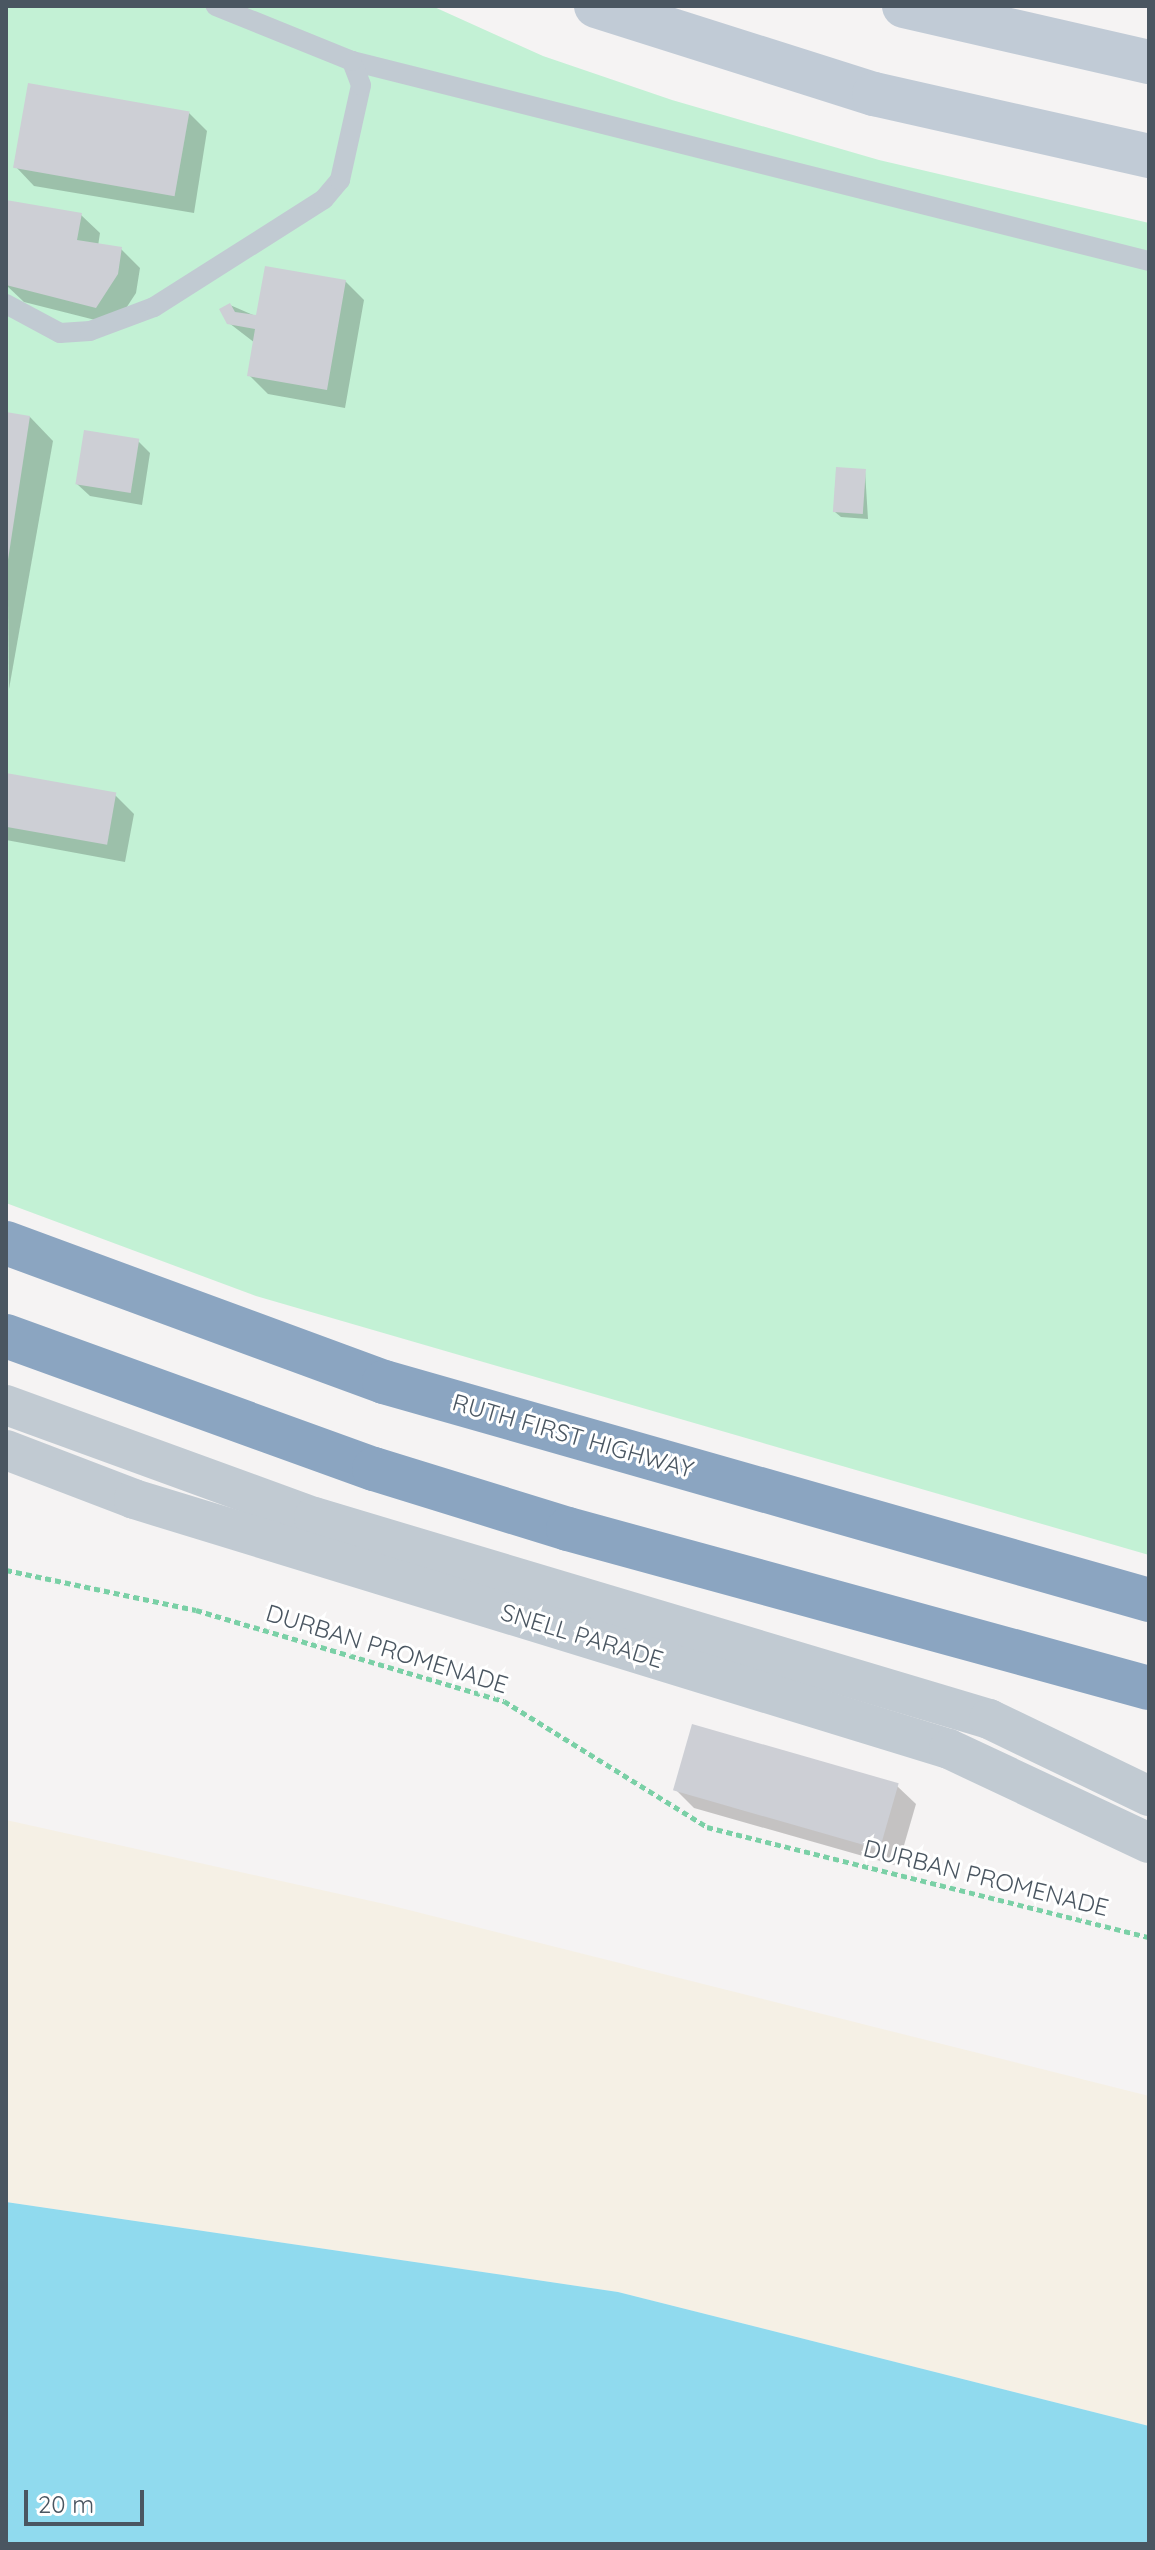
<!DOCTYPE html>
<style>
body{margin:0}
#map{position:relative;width:1155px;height:2550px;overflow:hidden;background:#f5f3f3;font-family:Quicksand,sans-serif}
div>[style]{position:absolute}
.green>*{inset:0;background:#c3f1d5}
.sand>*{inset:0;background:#f5f0e5}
.water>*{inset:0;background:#90daee}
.shadow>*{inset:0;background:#0003}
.building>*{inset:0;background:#cdcfd5;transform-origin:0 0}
.path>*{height:5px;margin-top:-2.5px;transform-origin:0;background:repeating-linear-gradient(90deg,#7ad0a6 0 6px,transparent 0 10px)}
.lane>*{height:20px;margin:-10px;padding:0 10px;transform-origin:10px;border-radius:10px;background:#c1cad2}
.street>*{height:40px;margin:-20px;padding:0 20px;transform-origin:20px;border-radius:20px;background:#c1cad2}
.secondary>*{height:44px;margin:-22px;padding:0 22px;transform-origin:22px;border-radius:22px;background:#c1cbd6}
.highway>*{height:44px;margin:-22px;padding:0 22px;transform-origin:22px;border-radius:22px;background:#8ba5c1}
span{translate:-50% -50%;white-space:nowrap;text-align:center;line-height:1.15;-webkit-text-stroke:6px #fff;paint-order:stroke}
.street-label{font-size:24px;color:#4a5661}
.frame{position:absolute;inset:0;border:8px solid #4a5661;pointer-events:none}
.scale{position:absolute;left:24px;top:2490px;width:120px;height:36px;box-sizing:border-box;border:4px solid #4a5661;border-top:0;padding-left:10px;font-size:24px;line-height:28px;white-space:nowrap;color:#4a5661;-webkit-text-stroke:6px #fff;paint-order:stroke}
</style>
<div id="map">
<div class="green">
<i style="clip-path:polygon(6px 6px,432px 6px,543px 56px,672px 100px,879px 160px,1149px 223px,1149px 1555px,256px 1296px,6px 1203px)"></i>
</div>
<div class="sand">
<i style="clip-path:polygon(6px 1820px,389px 1905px,1149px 2096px,1149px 2426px,618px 2292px,6px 2202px)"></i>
</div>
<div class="water">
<i style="clip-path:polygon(6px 2202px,618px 2292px,1149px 2426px,1149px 2544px,6px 2544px)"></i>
</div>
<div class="shadow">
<i style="clip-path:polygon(189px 113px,207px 131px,194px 213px,34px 186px,16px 167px)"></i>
<i style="clip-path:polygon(6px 202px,81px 215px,100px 233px,98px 246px,121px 249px,140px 268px,136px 293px,115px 325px,24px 302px,6px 285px)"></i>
<i style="clip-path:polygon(345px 281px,364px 300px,345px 408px,268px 394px,249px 375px,255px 343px,229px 323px,230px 305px,258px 317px)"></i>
<i style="clip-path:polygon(6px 414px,30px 417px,53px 441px,9px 689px)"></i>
<i style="clip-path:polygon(138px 441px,150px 453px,142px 505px,90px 496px,77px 484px)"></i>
<i style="clip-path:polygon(865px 471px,868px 519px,841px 517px,835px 512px)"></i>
<i style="clip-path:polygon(6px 775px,115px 795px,134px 814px,125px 862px,6px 840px)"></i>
<i style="clip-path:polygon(897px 1786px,916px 1804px,898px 1866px,694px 1808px,675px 1789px)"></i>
</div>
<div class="building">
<i style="left:28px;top:83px;width:164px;height:86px;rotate:10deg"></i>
<i style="clip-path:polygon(6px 200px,82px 213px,77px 240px,122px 247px,118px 274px,96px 308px,6px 285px)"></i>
<i style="clip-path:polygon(265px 266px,346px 280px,327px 390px,247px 376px,255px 329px,227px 324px,219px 309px,230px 303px,235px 312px,256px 315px)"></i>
<i style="clip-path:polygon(6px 412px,30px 416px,8px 560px,6px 560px)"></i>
<i style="left:84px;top:430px;width:56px;height:55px;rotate:9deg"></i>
<i style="left:836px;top:467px;width:30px;height:45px;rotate:4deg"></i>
<i style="left:6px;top:773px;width:112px;height:53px;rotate:10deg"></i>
<i style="left:692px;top:1724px;width:215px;height:69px;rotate:16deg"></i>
</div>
<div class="path">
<i style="left:6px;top:1570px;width:194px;rotate:11.9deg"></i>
<i style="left:196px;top:1610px;width:321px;rotate:16.5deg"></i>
<i style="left:504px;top:1701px;width:239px;rotate:31.8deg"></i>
<i style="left:707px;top:1827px;width:455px;rotate:14deg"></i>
</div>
<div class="lane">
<i style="left:352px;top:61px;width:822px;rotate:14.09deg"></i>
<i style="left:6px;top:304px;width:61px;rotate:28.2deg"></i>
<i style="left:60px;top:333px;width:30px;rotate:-4deg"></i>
<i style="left:90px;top:331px;width:68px;rotate:-20.6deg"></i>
<i style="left:154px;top:307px;width:201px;rotate:-32.4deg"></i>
<i style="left:324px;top:199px;width:25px;rotate:-50deg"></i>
<i style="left:340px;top:180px;width:97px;rotate:-77.5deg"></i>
<i style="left:361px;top:85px;width:26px;rotate:-111deg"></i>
<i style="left:352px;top:61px;width:147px;rotate:-158deg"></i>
</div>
<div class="street">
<i style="left:6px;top:1405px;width:328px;rotate:20deg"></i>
<i style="left:314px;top:1517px;width:705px;rotate:16.66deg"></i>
<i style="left:989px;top:1719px;width:178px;rotate:25.7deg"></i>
<i style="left:6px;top:1450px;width:137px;rotate:20.9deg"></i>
<i style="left:134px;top:1499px;width:852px;rotate:17.05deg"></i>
<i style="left:949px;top:1749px;width:221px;rotate:25.2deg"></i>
</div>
<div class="secondary">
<i style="left:596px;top:6px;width:292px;rotate:17.6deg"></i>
<i style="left:874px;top:94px;width:282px;rotate:12.7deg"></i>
<i style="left:904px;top:6px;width:251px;rotate:12.9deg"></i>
</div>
<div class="highway">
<i style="left:6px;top:1243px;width:403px;rotate:20.2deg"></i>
<i style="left:384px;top:1382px;width:795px;rotate:15.91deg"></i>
<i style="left:6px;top:1336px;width:391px;rotate:19.9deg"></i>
<i style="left:374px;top:1469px;width:203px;rotate:17.2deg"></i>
<i style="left:568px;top:1529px;width:602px;rotate:15.31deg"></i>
</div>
<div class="street-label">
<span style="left:573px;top:1436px;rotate:16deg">RUTH FIRST HIGHWAY</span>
<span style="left:582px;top:1636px;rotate:17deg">SNELL PARADE</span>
<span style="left:387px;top:1649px;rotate:17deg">DURBAN PROMENADE</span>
<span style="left:986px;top:1878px;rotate:14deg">DURBAN PROMENADE</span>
</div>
<div class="frame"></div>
<div class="scale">20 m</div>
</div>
